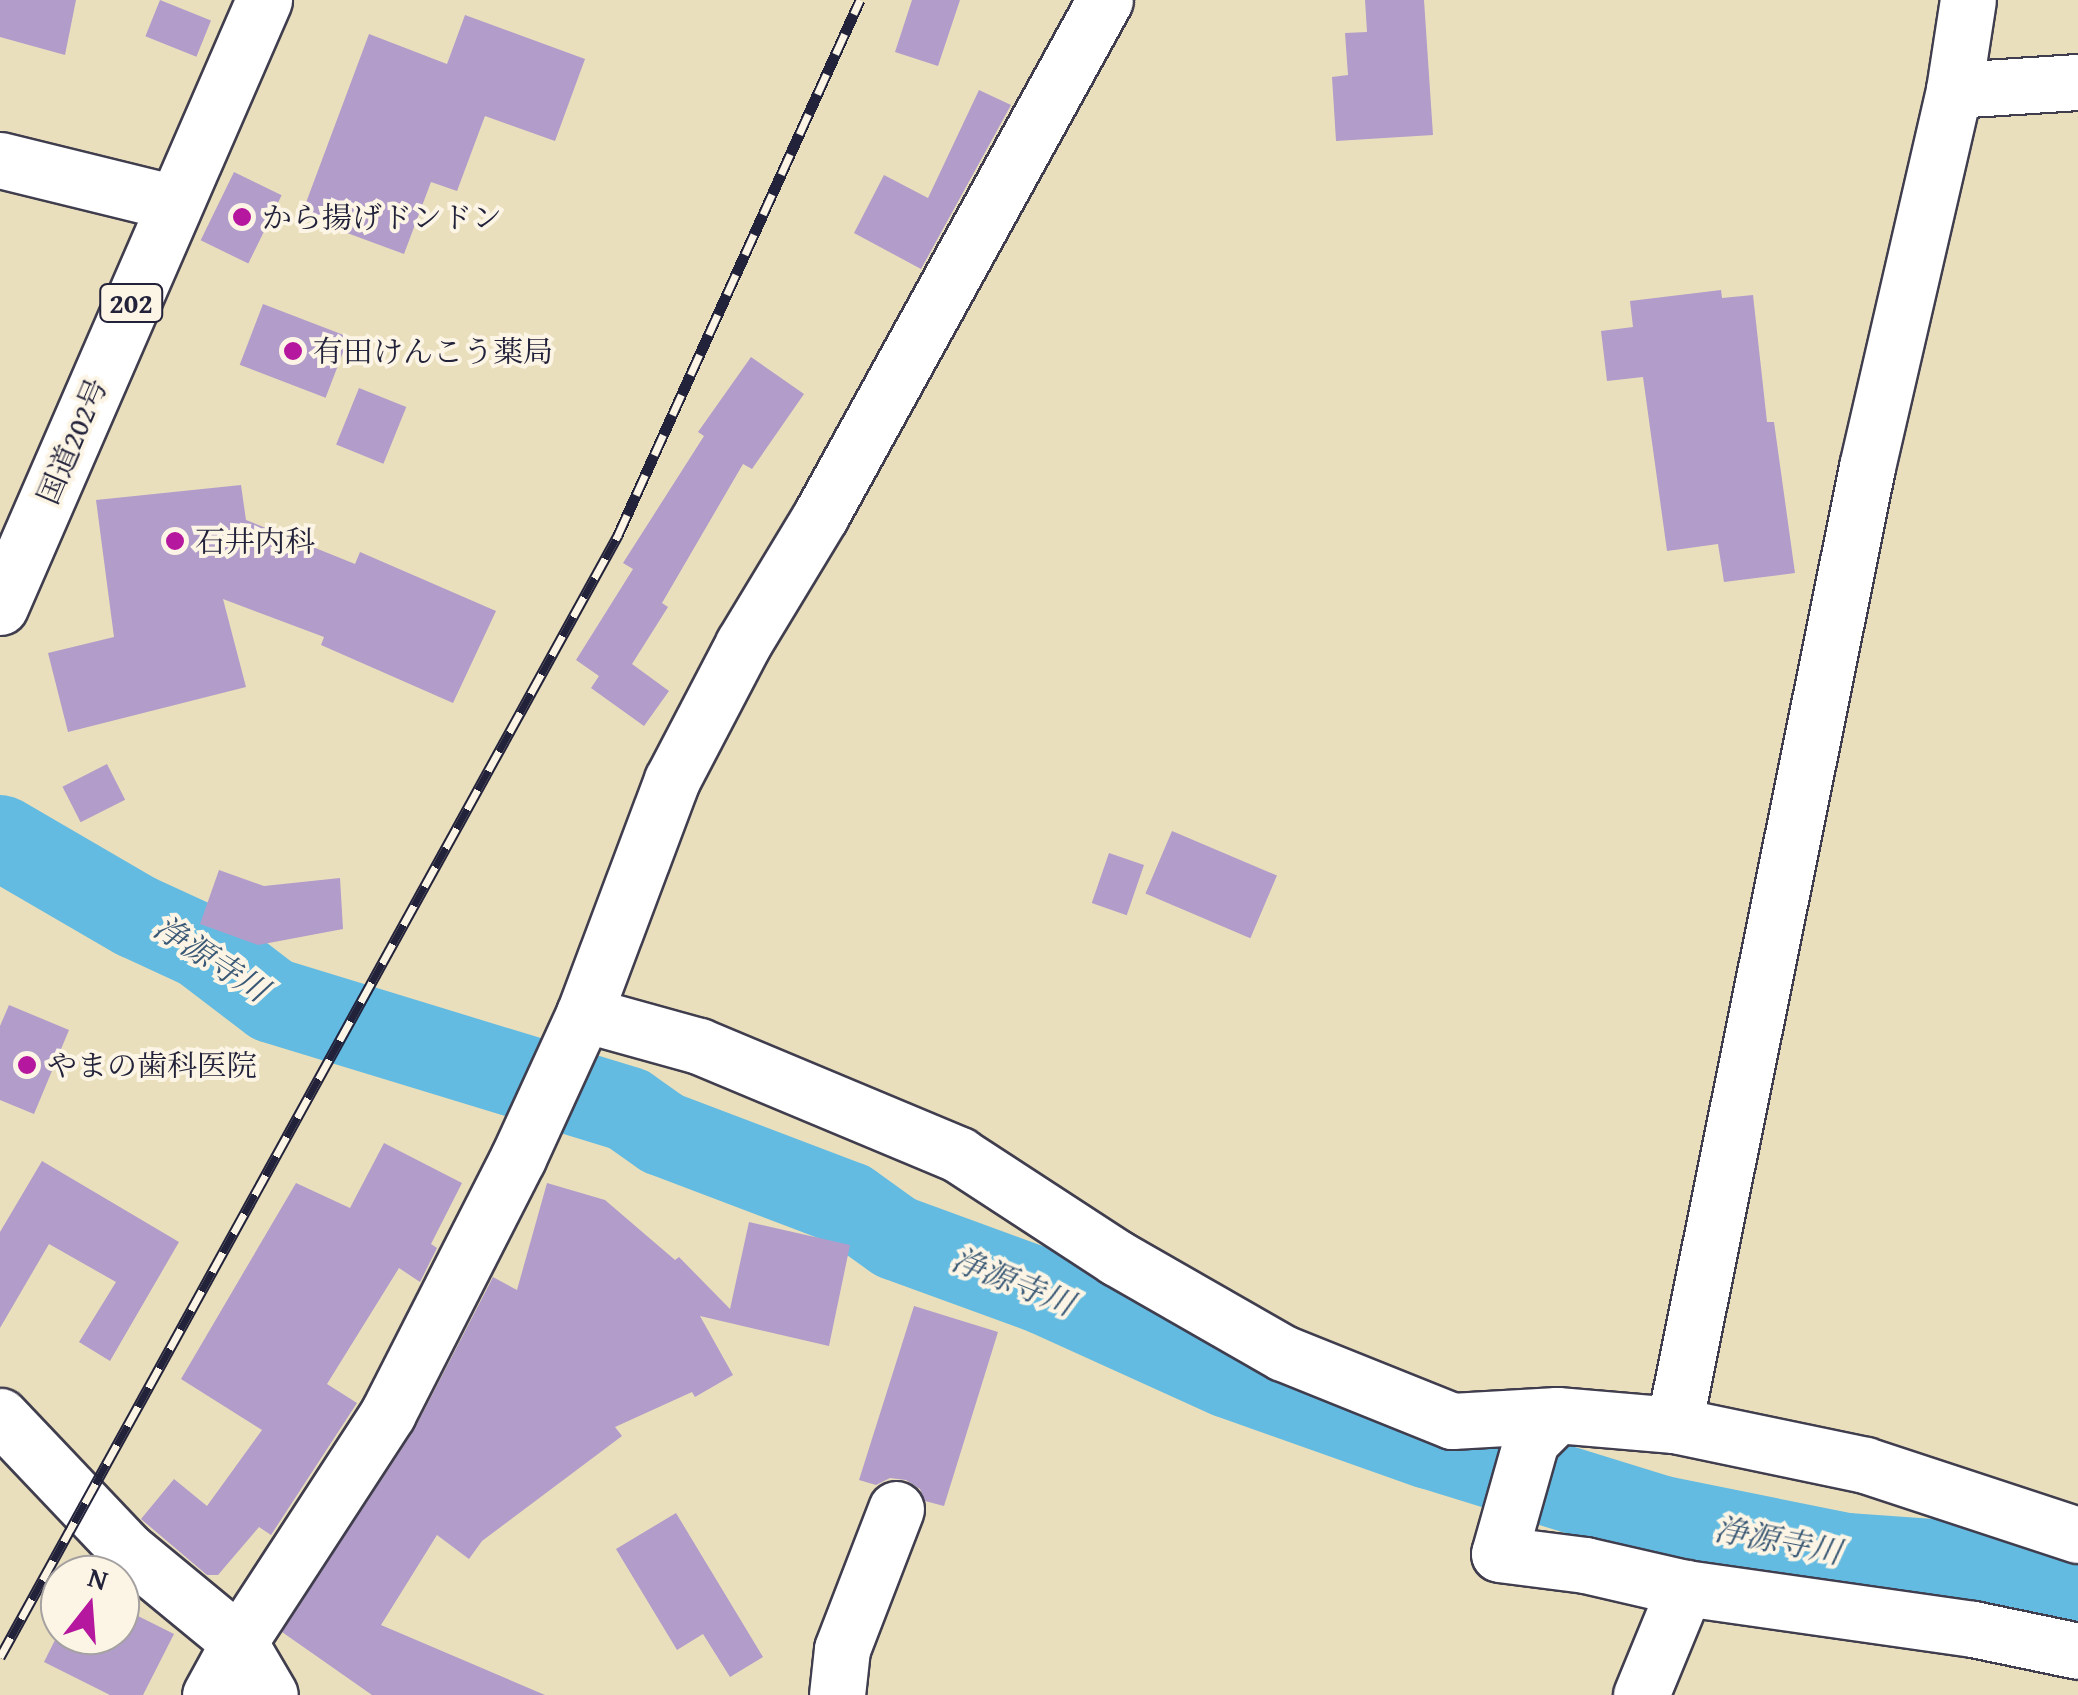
<!DOCTYPE html>
<meta charset="utf-8">
<style>
body{margin:0}
#map{position:relative;width:2078px;height:1695px;overflow:hidden;background:#eadfbc;font-family:"Gentium Book Plus","Noto Serif JP",serif}
div>[style]{position:absolute}
.river>*{height:85px;margin:-42.5px;padding:0 42.5px;transform-origin:42.5px;border-radius:42.5px;background:#64bbe1}
.building>*{inset:0;background:#b19cca;transform-origin:0 0}
.roads{filter:drop-shadow(2px 0 #403e4e) drop-shadow(-2px 0 #403e4e) drop-shadow(0 2px #403e4e) drop-shadow(0 -2px #403e4e)}
.minor>*{height:55px;margin:-27.5px;padding:0 27.5px;transform-origin:27.5px;border-radius:27.5px;background:#fff}
.highway>*{height:55px;margin:-27.5px;padding:0 27.5px;transform-origin:27.5px;border-radius:27.5px;background:#fff}
.rail>*{height:11px;margin-top:-5.5px;transform-origin:0;background:repeating-linear-gradient(90deg,#fcf5e5 0 22px,#22223b 0 44px);box-sizing:border-box;border-block:2px solid #22223b}
.dots>*{width:28px;height:28px;translate:-50% -50%;box-sizing:border-box;border:5px solid #fcf5e5;border-radius:50%}
span{translate:-50% -50%;white-space:nowrap;text-align:center;line-height:1.15;-webkit-text-stroke:8px #fcf5e5;paint-order:stroke}
.shield-label span{padding:2px 8px;background:#fcf5e5;border:2px solid;border-radius:8px;-webkit-text-stroke-width:0}
.shield-label{font-size:28px;color:#22223b;font-weight:700}
.poi-label{font-size:30px;color:#22223b}
.left{translate:0 -50%;text-align:left}
.street-label{font-size:30px;color:#22223b}
.water-label{font-size:32px;color:#395875;font-style:italic}
.north{position:absolute;left:40px;top:1555px;width:100px;height:100px;box-sizing:border-box;background:#fcf5e5;border:2px solid #a5a1a1;border-radius:50%;rotate:17deg;font-size:28px;font-weight:700;line-height:40px;text-align:center;color:#22223b}
.north::after{content:'';display:block;margin:auto;width:35px;height:45px;background:#b5179e;clip-path:polygon(50% 0,100% 100%,50% 72%,0 100%)}
</style>
<div id="map">
<div class="river">
<i style="left:0;top:837px;width:157px;rotate:30.2deg"></i>
<i style="left:136px;top:916px;width:72px;rotate:24.8deg"></i>
<i style="left:201px;top:946px;width:89px;rotate:37.3deg"></i>
<i style="left:272px;top:1000px;width:372px;rotate:17deg"></i>
<i style="left:628px;top:1109px;width:42px;rotate:35.2deg"></i>
<i style="left:662px;top:1133px;width:200px;rotate:20.8deg"></i>
<i style="left:849px;top:1204px;width:57px;rotate:35.7deg"></i>
<i style="left:895px;top:1237px;width:160px;rotate:20.1deg"></i>
<i style="left:1045px;top:1292px;width:201px;rotate:24.4deg"></i>
<i style="left:1228px;top:1375px;width:213px;rotate:19.5deg"></i>
<i style="left:1429px;top:1446px;width:244px;rotate:17.2deg"></i>
<i style="left:1662px;top:1518px;width:188px;rotate:11.4deg"></i>
<i style="left:1846px;top:1555px;width:99px;rotate:4deg"></i>
<i style="left:1945px;top:1562px;width:135px;rotate:10.6deg"></i>
</div>
<div class="building">
<i style="clip-path:polygon(0 0,76px 0,65px 55px,0 37px)"></i>
<i style="left:160px;top:0;width:55px;height:39px;rotate:22deg"></i>
<i style="clip-path:polygon(912px 0,960px 0,938px 66px,895px 52px)"></i>
<i style="clip-path:polygon(1365px 0,1424px 0,1433px 135px,1336px 141px,1332px 77px,1348px 75px,1345px 33px,1367px 32px)"></i>
<i style="clip-path:polygon(465px 15px,585px 59px,555px 141px,485px 116px,457px 191px,431px 182px,404px 254px,301px 216px,369px 34px,447px 64px)"></i>
<i style="clip-path:polygon(979px 90px,1011px 105px,921px 269px,854px 233px,884px 175px,928px 198px)"></i>
<i style="left:234px;top:172px;width:53px;height:76px;rotate:26deg"></i>
<i style="clip-path:polygon(1721px 290px,1722px 298px,1753px 295px,1767px 422px,1774px 422px,1795px 573px,1724px 582px,1718px 544px,1667px 551px,1643px 377px,1607px 381px,1601px 331px,1633px 327px,1630px 301px)"></i>
<i style="left:263px;top:304px;width:92px;height:65px;rotate:21deg"></i>
<i style="clip-path:polygon(751px 357px,804px 394px,752px 469px,743px 464px,662px 603px,668px 607px,632px 664px,669px 691px,644px 726px,591px 688px,599px 676px,576px 660px,633px 569px,623px 563px,704px 436px,698px 432px)"></i>
<i style="left:359px;top:388px;width:51px;height:61px;rotate:22deg"></i>
<i style="clip-path:polygon(241px 485px,246px 520px,355px 564px,360px 552px,496px 611px,453px 703px,321px 645px,324px 637px,223px 599px,246px 687px,68px 732px,48px 653px,114px 637px,96px 500px)"></i>
<i style="left:107px;top:764px;width:40px;height:50px;rotate:63deg"></i>
<i style="left:1172px;top:831px;width:114px;height:68px;rotate:23deg"></i>
<i style="left:1109px;top:853px;width:37px;height:53px;rotate:19deg"></i>
<i style="clip-path:polygon(219px 870px,264px 886px,340px 878px,343px 929px,258px 945px,200px 924px)"></i>
<i style="clip-path:polygon(9px 1005px,69px 1030px,34px 1114px,0 1100px,0 1026px)"></i>
<i style="clip-path:polygon(384px 1143px,462px 1183px,431px 1244px,437px 1248px,420px 1282px,399px 1268px,327px 1384px,357px 1403px,271px 1535px,259px 1527px,218px 1575px,207px 1575px,141px 1519px,174px 1479px,207px 1506px,262px 1430px,181px 1379px,296px 1183px,350px 1208px)"></i>
<i style="clip-path:polygon(42px 1161px,179px 1242px,110px 1361px,79px 1342px,116px 1282px,49px 1244px,0 1328px,0 1232px)"></i>
<i style="clip-path:polygon(547px 1183px,605px 1200px,675px 1260px,679px 1257px,730px 1309px,749px 1222px,850px 1245px,829px 1346px,700px 1316px,733px 1375px,695px 1397px,692px 1392px,615px 1427px,622px 1436px,482px 1541px,469px 1559px,437px 1535px,381px 1625px,545px 1695px,372px 1695px,282px 1632px,414px 1430px,493px 1277px,517px 1290px)"></i>
<i style="clip-path:polygon(914px 1306px,998px 1332px,944px 1506px,925px 1501px,920px 1489px,906px 1480px,890px 1478px,876px 1485px,859px 1480px)"></i>
<i style="clip-path:polygon(676px 1513px,763px 1657px,730px 1677px,703px 1634px,677px 1650px,616px 1549px)"></i>
<i style="clip-path:polygon(120px 1607px,174px 1634px,143px 1695px,110px 1695px,44px 1662px,60px 1630px,60px 1635px,120px 1635px)"></i>
</div>
<div class="roads">
<div class="minor">
<i style="left:1954px;top:90px;width:124px;rotate:-3.7deg"></i>
<i style="left:0;top:160px;width:180px;rotate:13.8deg"></i>
<i style="left:584px;top:1014px;width:119px;rotate:15.5deg"></i>
<i style="left:699px;top:1046px;width:282px;rotate:22.7deg"></i>
<i style="left:959px;top:1155px;width:189px;rotate:33.1deg"></i>
<i style="left:1117px;top:1258px;width:191px;rotate:29.8deg"></i>
<i style="left:1283px;top:1353px;width:182px;rotate:21.9deg"></i>
<i style="left:1452px;top:1421px;width:105px;rotate:-3.3deg"></i>
<i style="left:1557px;top:1415px;width:117px;rotate:4.9deg"></i>
<i style="left:1674px;top:1425px;width:195px;rotate:11.8deg"></i>
<i style="left:1865px;top:1465px;width:224px;rotate:18.2deg"></i>
<i style="left:1557px;top:1415px;width:37px;rotate:135deg"></i>
<i style="left:1531px;top:1441px;width:117px;rotate:105.8deg"></i>
<i style="left:1499px;top:1554px;width:87px;rotate:7.3deg"></i>
<i style="left:1585px;top:1565px;width:103px;rotate:13deg"></i>
<i style="left:1685px;top:1588px;width:291px;rotate:8.1deg"></i>
<i style="left:1973px;top:1629px;width:107px;rotate:11.8deg"></i>
<i style="left:0;top:1416px;width:183px;rotate:46.5deg"></i>
<i style="left:126px;top:1549px;width:146px;rotate:39.5deg"></i>
<i style="left:239px;top:1642px;width:61px;rotate:59.7deg"></i>
<i style="left:1674px;top:1425px;width:977px;rotate:-78.61deg"></i>
<i style="left:1867px;top:467px;width:387px;rotate:-77deg"></i>
<i style="left:1954px;top:90px;width:91px;rotate:-81.2deg"></i>
<i style="left:210px;top:1695px;width:60px;rotate:-61.3deg"></i>
<i style="left:239px;top:1642px;width:273px;rotate:-56.9deg"></i>
<i style="left:388px;top:1413px;width:286px;rotate:-63deg"></i>
<i style="left:518px;top:1158px;width:158px;rotate:-65.4deg"></i>
<i style="left:584px;top:1014px;width:250px;rotate:-69.4deg"></i>
<i style="left:672px;top:780px;width:153px;rotate:-62.4deg"></i>
<i style="left:743px;top:644px;width:151px;rotate:-58.8deg"></i>
<i style="left:821px;top:515px;width:588px;rotate:-61.13deg"></i>
<i style="left:837px;top:1695px;width:46px;rotate:-83.8deg"></i>
<i style="left:842px;top:1649px;width:150px;rotate:-68.9deg"></i>
<i style="left:1641px;top:1695px;width:116px;rotate:-67.6deg"></i>
</div>
<div class="highway">
<i style="left:0;top:607px;width:662px;rotate:-66.49deg"></i>
</div>
</div>
<div class="rail">
<i style="left:0;top:1657px;width:1281px;rotate:-61.15deg"></i>
<i style="left:618px;top:535px;width:587px;rotate:-65.66deg"></i>
</div>
<div class="dots">
<i style="left:242px;top:217px;background:#b5179e"></i>
<i style="left:293px;top:351px;background:#b5179e"></i>
<i style="left:175px;top:541px;background:#b5179e"></i>
<i style="left:27px;top:1065px;background:#b5179e"></i>
</div>
<div class="shield-label">
<span style="left:131px;top:303px">202</span>
</div>
<div class="poi-label">
<span class="left" style="left:262px;top:217px">から揚げドンドン</span>
<span class="left" style="left:313px;top:351px">有田けんこう薬局</span>
<span class="left" style="left:195px;top:541px">石井内科</span>
<span class="left" style="left:47px;top:1065px">やまの歯科医院</span>
</div>
<div class="street-label">
<span style="left:72px;top:441px;rotate:-67deg">国道202号</span>
</div>
<div class="water-label">
<span style="left:211px;top:959px;rotate:33deg">浄源寺川</span>
<span style="left:1013px;top:1282px;rotate:22deg">浄源寺川</span>
<span style="left:1778px;top:1541px;rotate:11deg">浄源寺川</span>
</div>
<div class="north">N</div>
</div>
